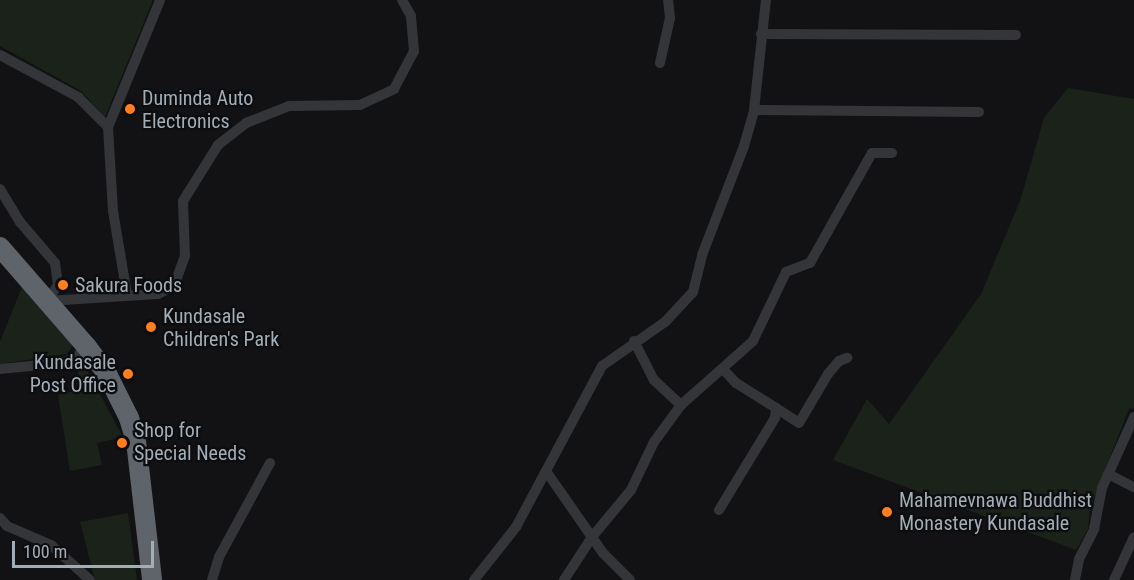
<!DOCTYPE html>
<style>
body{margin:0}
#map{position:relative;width:1134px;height:580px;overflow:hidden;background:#121214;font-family:"Roboto Condensed",sans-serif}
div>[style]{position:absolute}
.green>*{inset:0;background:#1a221a}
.street>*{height:10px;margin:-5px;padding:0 5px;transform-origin:5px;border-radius:5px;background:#333539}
.highway>*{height:20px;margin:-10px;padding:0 10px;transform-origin:10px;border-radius:10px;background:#5e646a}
.dots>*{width:16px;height:16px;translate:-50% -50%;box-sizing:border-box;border:3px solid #0d0d0f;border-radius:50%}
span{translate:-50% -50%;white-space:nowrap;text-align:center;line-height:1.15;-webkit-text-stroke:4.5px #0d0d0f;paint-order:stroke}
.poi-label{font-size:20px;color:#a2adb6}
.left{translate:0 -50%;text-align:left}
.right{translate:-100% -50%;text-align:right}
.scale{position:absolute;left:12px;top:541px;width:142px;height:27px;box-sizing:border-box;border:3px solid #a2adb6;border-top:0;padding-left:8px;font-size:18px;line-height:21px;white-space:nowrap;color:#a2adb6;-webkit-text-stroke:4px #0d0d0f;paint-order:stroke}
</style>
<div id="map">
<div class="green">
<i style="clip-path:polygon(0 0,153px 0,105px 117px,81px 91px,0 46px)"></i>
<i style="clip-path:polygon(1068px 88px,1134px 99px,1134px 408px,1129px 409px,1090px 508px,1088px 529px,1076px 550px,833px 460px,867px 399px,889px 424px,981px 294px,1020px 201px,1044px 118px)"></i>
<i style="clip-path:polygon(22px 287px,73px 345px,67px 354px,0 364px,0 342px)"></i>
<i style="clip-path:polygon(82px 361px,123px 437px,97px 443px,102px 465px,70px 471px,58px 395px,82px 389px,76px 363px)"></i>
<i style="clip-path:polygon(128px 513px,137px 580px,95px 580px,80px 522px)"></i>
</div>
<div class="street">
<i style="left:761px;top:34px;width:255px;rotate:0.2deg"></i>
<i style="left:0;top:55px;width:89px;rotate:28.3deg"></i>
<i style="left:78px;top:97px;width:42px;rotate:45deg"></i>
<i style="left:108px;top:127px;width:84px;rotate:86.6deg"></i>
<i style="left:113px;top:211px;width:85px;rotate:80.5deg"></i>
<i style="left:660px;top:63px;width:46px;rotate:-77.5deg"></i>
<i style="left:670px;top:18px;width:18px;rotate:-96deg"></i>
<i style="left:754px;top:110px;width:225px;rotate:0.5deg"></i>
<i style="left:108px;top:127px;width:137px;rotate:-67.7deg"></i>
<i style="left:0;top:189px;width:39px;rotate:59deg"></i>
<i style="left:20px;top:222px;width:54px;rotate:49.5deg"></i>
<i style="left:55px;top:263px;width:22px;rotate:82deg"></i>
<i style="left:58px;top:285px;width:19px;rotate:125deg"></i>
<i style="left:47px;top:301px;width:111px;rotate:-3.6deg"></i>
<i style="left:158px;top:294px;width:18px;rotate:-27deg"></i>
<i style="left:174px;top:286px;width:32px;rotate:-70deg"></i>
<i style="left:185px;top:256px;width:55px;rotate:-92.1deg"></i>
<i style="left:183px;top:201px;width:66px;rotate:-58deg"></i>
<i style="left:218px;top:145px;width:36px;rotate:-38deg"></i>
<i style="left:246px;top:123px;width:46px;rotate:-21.6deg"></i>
<i style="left:289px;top:106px;width:71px;rotate:-0.8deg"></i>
<i style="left:360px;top:105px;width:38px;rotate:-25deg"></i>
<i style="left:394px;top:89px;width:43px;rotate:-62.2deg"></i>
<i style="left:414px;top:51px;width:35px;rotate:-95deg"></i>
<i style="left:411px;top:16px;width:18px;rotate:-119deg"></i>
<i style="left:634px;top:341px;width:44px;rotate:62.9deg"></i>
<i style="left:654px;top:380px;width:37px;rotate:43deg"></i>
<i style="left:0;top:369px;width:62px;rotate:-5.5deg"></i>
<i style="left:62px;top:363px;width:14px;rotate:-21deg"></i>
<i style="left:75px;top:358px;width:16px;rotate:-43deg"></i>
<i style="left:776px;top:408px;width:27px;rotate:33deg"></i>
<i style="left:799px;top:423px;width:57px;rotate:-59.4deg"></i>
<i style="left:828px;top:374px;width:17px;rotate:-50deg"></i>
<i style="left:839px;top:361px;width:9px;rotate:-21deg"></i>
<i style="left:546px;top:471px;width:100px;rotate:55.2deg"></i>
<i style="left:603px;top:553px;width:38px;rotate:45deg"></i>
<i style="left:1108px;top:474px;width:29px;rotate:27deg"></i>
<i style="left:719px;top:510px;width:108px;rotate:-58.7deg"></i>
<i style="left:775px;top:418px;width:10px;rotate:-84deg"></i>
<i style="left:776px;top:408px;width:47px;rotate:-148deg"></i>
<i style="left:736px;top:383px;width:18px;rotate:-133deg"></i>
<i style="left:0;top:518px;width:11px;rotate:49deg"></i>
<i style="left:7px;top:526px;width:48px;rotate:23.4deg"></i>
<i style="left:51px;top:545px;width:52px;rotate:41.9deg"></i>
<i style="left:212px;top:580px;width:24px;rotate:-73deg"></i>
<i style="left:219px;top:557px;width:107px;rotate:-61.5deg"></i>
<i style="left:474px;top:580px;width:68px;rotate:-51.6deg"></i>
<i style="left:516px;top:527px;width:183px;rotate:-61.9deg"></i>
<i style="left:602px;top:366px;width:77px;rotate:-34.9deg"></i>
<i style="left:665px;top:322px;width:41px;rotate:-47deg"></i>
<i style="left:693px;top:292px;width:38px;rotate:-76deg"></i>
<i style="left:702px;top:255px;width:117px;rotate:-68.9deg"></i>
<i style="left:744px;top:146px;width:37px;rotate:-74deg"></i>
<i style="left:754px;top:110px;width:111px;rotate:-83.8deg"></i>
<i style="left:564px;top:580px;width:51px;rotate:-56.9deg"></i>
<i style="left:592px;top:537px;width:61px;rotate:-50.3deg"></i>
<i style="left:631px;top:490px;width:53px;rotate:-64.4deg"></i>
<i style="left:654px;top:442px;width:46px;rotate:-53.9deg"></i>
<i style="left:681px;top:405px;width:96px;rotate:-41.6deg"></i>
<i style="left:753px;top:341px;width:76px;rotate:-64.4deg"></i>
<i style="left:786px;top:272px;width:26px;rotate:-21deg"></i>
<i style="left:810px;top:263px;width:126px;rotate:-60.6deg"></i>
<i style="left:872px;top:153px;width:20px"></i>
<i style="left:1075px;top:580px;width:21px;rotate:-79deg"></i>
<i style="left:1079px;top:559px;width:34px;rotate:-63deg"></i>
<i style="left:1094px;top:529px;width:42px;rotate:-79deg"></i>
<i style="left:1102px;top:488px;width:78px;rotate:-65.7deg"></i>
<i style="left:1114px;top:580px;width:47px;rotate:-65.1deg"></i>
</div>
<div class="highway">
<i style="left:0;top:247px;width:133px;rotate:49deg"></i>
<i style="left:87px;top:347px;width:34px;rotate:53deg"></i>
<i style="left:107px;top:374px;width:49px;rotate:63.4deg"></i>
<i style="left:129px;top:418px;width:24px;rotate:73deg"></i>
<i style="left:136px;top:441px;width:140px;rotate:83.4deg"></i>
</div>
<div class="dots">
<i style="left:130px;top:109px;background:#ff7f1f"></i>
<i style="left:63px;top:285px;background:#ff7f1f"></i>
<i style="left:151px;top:327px;background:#ff7f1f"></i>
<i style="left:128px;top:374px;background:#ff7f1f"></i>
<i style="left:122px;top:443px;background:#ff7f1f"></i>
<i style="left:887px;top:512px;background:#ff7f1f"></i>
</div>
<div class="poi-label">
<span class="left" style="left:142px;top:110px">Duminda Auto<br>Electronics</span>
<span class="left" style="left:75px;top:285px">Sakura Foods</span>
<span class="left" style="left:163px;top:328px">Kundasale<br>Children's Park</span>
<span class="right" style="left:116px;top:374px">Kundasale<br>Post Office</span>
<span class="left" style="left:134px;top:442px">Shop for<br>Special Needs</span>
<span class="left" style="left:899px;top:512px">Mahamevnawa Buddhist<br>Monastery Kundasale</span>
</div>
<div class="scale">100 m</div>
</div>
